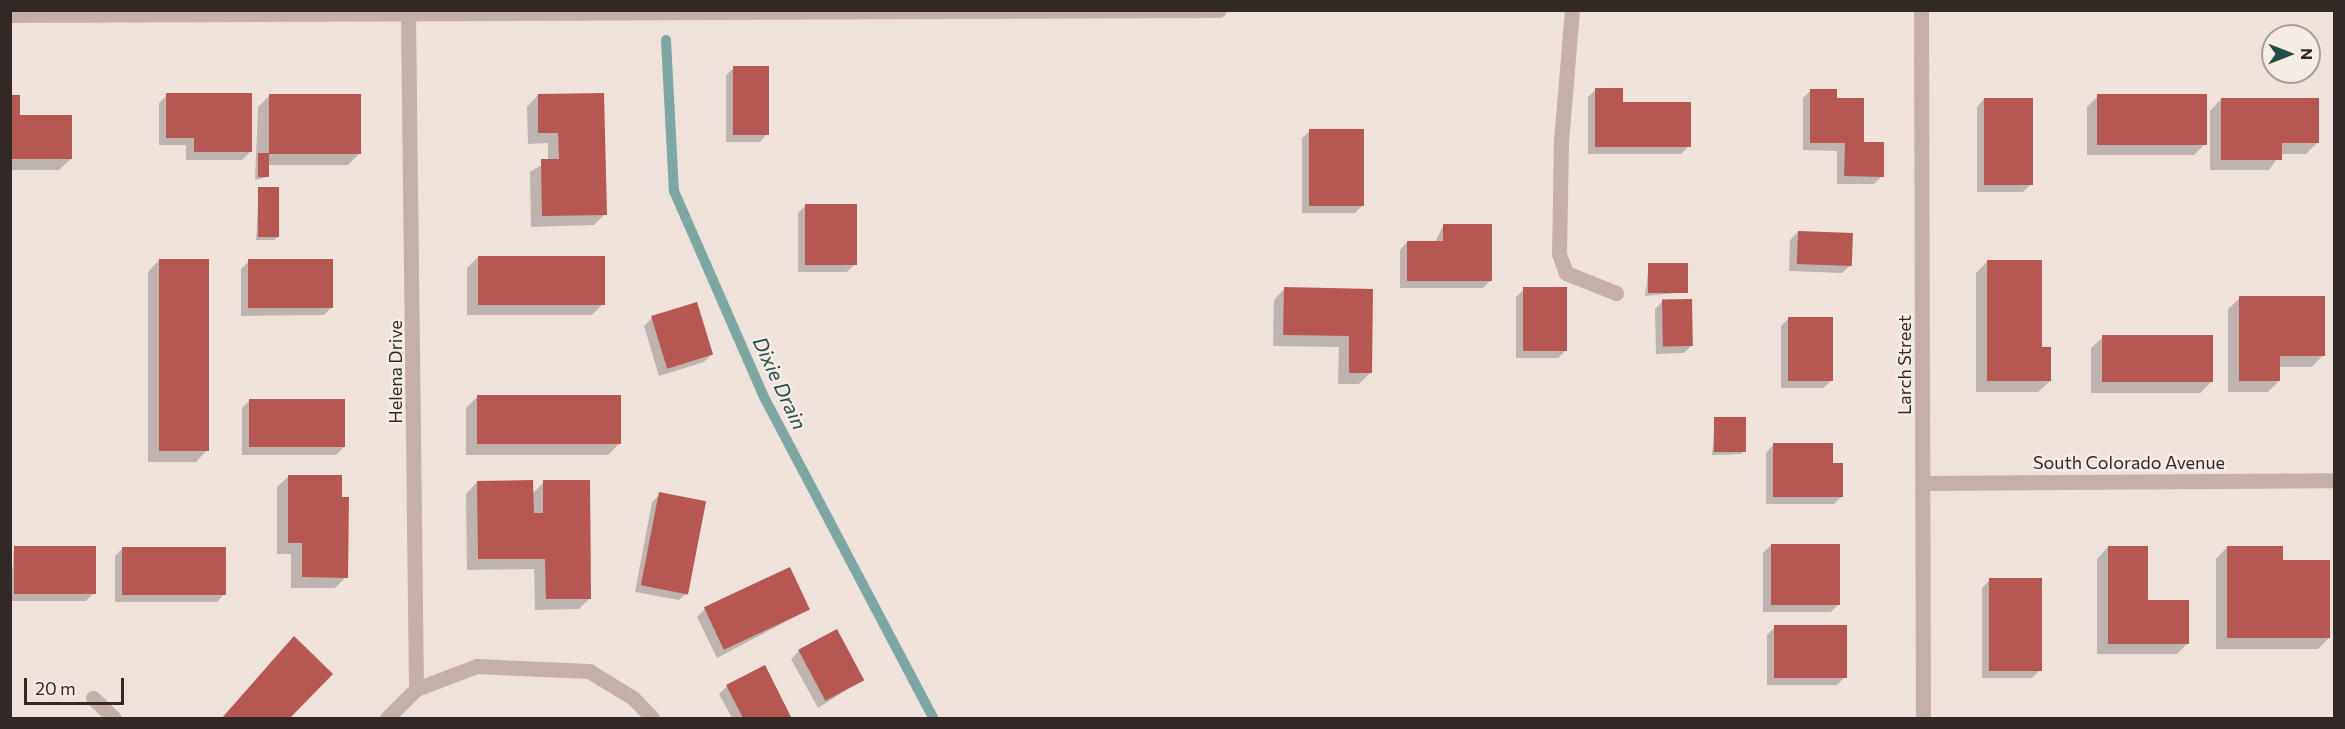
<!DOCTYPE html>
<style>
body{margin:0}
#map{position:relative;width:2345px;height:729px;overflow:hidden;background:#eee2db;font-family:Commissioner,sans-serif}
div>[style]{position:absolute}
.shadow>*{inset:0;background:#0003}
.stream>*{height:10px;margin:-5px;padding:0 5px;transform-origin:5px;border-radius:5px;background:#7da7a2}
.building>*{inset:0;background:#b65851;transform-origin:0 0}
.minor>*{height:15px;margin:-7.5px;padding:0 7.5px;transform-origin:7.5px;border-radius:7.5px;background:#c4b0a8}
span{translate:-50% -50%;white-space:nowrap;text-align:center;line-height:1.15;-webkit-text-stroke:5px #f6ece6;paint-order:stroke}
.street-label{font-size:18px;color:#322927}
.water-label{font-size:20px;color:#224e4a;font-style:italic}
.frame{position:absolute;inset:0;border:12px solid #322927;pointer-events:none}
.north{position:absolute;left:2261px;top:24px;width:60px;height:60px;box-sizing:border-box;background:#f6ece6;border:2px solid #a89e9a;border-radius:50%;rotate:90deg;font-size:16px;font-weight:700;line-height:24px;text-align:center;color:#322927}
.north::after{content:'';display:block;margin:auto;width:21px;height:27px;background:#224e4a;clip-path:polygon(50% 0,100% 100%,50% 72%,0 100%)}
.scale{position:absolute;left:24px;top:678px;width:100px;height:27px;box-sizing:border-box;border:3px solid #322927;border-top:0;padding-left:8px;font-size:18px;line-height:21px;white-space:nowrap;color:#322927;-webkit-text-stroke:4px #f6ece6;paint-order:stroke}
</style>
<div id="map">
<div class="shadow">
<i style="clip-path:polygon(734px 68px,767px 134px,760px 142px,726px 142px,726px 75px)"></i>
<i style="clip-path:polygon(1596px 89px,1621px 103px,1689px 146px,1681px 154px,1588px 154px,1588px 97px)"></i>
<i style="clip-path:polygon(1811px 90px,1835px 99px,1882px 176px,1874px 184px,1837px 184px,1837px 151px,1803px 150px,1803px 98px)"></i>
<i style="clip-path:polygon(167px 95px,250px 152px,242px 160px,186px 160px,186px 145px,159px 145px,159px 103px)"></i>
<i style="clip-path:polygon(538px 95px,605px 214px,594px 225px,531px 227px,530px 172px,548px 161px,548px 143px,528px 144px,527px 107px)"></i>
<i style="clip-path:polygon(269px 96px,359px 154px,348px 165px,267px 165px,267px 177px,255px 180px,258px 107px)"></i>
<i style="clip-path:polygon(2098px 96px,2205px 144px,2194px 155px,2087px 155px,2087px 107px)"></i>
<i style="clip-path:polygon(10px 97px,19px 116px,71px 159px,59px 170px,10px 170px)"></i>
<i style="clip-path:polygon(1984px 99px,2031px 184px,2023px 192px,1977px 192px,1977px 107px)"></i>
<i style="clip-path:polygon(2221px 99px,2317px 143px,2306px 154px,2280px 154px,2269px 170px,2210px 170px,2210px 111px)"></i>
<i style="clip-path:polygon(1310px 131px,1363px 205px,1355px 213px,1302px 213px,1302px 138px)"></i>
<i style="clip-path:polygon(259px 189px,278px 237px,274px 240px,256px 240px)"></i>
<i style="clip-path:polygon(806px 205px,855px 264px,847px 272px,798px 272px,798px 213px)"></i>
<i style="clip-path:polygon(1443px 226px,1491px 280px,1483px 288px,1400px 288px,1400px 250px,1407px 242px,1435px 242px)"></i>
<i style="clip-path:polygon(1798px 232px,1850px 266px,1842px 273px,1789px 271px,1790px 240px)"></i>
<i style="clip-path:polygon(478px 257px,603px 304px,592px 315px,467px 315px,467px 268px)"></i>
<i style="clip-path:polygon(159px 260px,207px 450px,196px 462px,148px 462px,148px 272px)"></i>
<i style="clip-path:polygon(249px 261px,332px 307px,324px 315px,241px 316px,241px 269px)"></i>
<i style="clip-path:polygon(1987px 262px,2040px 349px,2050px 381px,2038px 392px,1976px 392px,1976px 273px)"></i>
<i style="clip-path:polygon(1649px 264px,1687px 292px,1645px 296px)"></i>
<i style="clip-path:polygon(1285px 288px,1372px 290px,1370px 373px,1359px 384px,1338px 384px,1339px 347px,1273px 346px,1274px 300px)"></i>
<i style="clip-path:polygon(1524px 289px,1566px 350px,1558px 358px,1516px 358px,1516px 297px)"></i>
<i style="clip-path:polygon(2240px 298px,2323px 355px,2312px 367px,2279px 367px,2279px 381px,2268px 392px,2228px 392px,2228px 309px)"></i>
<i style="clip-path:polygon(1663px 301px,1692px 345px,1684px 353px,1656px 354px,1655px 309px)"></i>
<i style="clip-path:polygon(652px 318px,712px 354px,704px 362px,659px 376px,644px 326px)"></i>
<i style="clip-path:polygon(1789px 318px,1831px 381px,1823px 388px,1781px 388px,1781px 326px)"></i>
<i style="clip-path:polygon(2103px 337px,2211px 382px,2200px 393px,2091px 393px,2091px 348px)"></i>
<i style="clip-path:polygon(477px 397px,619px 444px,608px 455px,466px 455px,466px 408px)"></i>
<i style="clip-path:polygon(250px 400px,344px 447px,336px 455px,242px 455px,242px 408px)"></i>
<i style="clip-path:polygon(1715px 419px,1745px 450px,1741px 454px,1712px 455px)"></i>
<i style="clip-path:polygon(1773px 445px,1831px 464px,1842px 496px,1834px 504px,1766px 504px,1766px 453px)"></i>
<i style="clip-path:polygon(289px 476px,340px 498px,346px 577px,335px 588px,291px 588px,291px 554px,277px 554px,277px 487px)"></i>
<i style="clip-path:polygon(477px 482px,532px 494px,544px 482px,590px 598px,579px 609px,535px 610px,534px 569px,467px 570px,466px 494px)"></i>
<i style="clip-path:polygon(660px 494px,687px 593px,679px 600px,635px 592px,652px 502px)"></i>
<i style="clip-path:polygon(1771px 545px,1839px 604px,1831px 612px,1763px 612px,1763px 553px)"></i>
<i style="clip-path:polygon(14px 547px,94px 593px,86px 601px,10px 601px)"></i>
<i style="clip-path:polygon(2108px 547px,2146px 602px,2188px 643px,2177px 654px,2097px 654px,2097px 559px)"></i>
<i style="clip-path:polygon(2227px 547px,2329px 638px,2318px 649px,2216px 649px,2216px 559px)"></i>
<i style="clip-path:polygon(122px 549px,224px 594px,217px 602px,115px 602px,115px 556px)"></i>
<i style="clip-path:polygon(1990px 580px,2040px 670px,2032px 678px,1982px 678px,1982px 588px)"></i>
<i style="clip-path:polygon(705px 609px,808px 610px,717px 658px,697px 617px)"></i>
<i style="clip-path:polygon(1775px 627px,1845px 677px,1837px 685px,1767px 685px,1767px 635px)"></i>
<i style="clip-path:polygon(283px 650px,331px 674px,288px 718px,222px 718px)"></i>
<i style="clip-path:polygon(799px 651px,862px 680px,818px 708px,791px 659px)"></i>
<i style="clip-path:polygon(727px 686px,789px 717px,732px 718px,719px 694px)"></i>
</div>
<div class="stream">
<i style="left:666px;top:40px;width:151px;rotate:87deg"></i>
<i style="left:674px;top:191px;width:225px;rotate:66.4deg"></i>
<i style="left:764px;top:397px;width:363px;rotate:62.2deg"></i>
</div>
<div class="building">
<i style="left:733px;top:66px;width:36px;height:69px"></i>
<i style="clip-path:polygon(1595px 88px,1623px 88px,1623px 102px,1691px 102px,1691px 147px,1595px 147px)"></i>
<i style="clip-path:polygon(1810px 89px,1837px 89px,1837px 98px,1864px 98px,1864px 142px,1884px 142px,1884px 177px,1844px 176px,1845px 143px,1810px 143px)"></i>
<i style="clip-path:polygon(166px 93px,252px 93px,252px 152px,194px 152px,194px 138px,166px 138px)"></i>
<i style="clip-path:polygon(604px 93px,607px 215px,542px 216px,541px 159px,559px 159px,558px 133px,538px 133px,538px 94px)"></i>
<i style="clip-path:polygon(269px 94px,361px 94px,361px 154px,269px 154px,269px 177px,258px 177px,258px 153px,269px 153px)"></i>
<i style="left:2097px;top:94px;width:110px;height:51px"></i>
<i style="clip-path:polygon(10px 95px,20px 95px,20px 115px,72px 115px,72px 159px,10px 159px)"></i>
<i style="left:1984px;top:98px;width:49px;height:87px"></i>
<i style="clip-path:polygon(2221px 98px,2319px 98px,2319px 143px,2282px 143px,2282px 160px,2221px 160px)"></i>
<i style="left:1309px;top:129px;width:55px;height:77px"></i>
<i style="left:279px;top:187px;width:50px;height:21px;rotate:90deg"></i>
<i style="left:805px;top:204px;width:52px;height:61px"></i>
<i style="clip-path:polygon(1443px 224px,1492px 224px,1492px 281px,1407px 281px,1407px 241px,1443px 241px)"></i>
<i style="left:1798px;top:231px;width:55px;height:33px;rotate:2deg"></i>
<i style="left:478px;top:256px;width:127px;height:49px"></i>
<i style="left:159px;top:259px;width:50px;height:192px"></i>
<i style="left:333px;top:259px;width:49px;height:85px;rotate:90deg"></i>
<i style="clip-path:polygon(1987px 260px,2042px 260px,2042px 347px,2051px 347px,2051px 381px,1987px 381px)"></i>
<i style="left:1648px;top:263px;width:40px;height:30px"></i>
<i style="clip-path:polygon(1284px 287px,1373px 289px,1372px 373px,1349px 373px,1349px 336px,1283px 335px)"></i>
<i style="left:1523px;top:287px;width:44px;height:64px"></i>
<i style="clip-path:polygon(2239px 296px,2325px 296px,2325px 356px,2280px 356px,2280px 381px,2239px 381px)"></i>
<i style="left:1692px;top:299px;width:47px;height:30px;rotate:89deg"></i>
<i style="left:697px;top:302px;width:55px;height:48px;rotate:73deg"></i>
<i style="left:1788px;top:317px;width:45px;height:64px"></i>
<i style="left:2102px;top:335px;width:111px;height:47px"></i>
<i style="left:477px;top:395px;width:144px;height:49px"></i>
<i style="left:249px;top:399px;width:96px;height:48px"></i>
<i style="left:1714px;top:417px;width:32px;height:35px"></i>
<i style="clip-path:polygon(1773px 443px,1833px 443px,1833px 463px,1843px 463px,1843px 497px,1773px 497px)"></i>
<i style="clip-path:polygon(288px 475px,342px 475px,342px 497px,349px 497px,348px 578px,302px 577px,302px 543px,288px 543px)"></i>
<i style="clip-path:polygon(533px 480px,534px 513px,543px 513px,543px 480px,590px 480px,591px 599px,546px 599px,545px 559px,478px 559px,477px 481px)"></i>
<i style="left:659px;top:492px;width:48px;height:95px;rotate:11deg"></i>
<i style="left:1771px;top:544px;width:69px;height:61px"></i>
<i style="left:14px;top:546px;width:82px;height:48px"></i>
<i style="clip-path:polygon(2108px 546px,2148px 546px,2148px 600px,2189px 600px,2189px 644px,2108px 644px)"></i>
<i style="clip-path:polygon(2227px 546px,2283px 546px,2283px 560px,2330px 560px,2330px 638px,2227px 638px)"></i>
<i style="left:122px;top:547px;width:104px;height:48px"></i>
<i style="left:790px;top:567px;width:47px;height:95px;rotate:65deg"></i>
<i style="left:1989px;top:578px;width:53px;height:93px"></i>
<i style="left:1774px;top:625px;width:73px;height:53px"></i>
<i style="left:837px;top:629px;width:58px;height:44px;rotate:62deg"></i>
<i style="clip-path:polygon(294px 636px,333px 674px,290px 718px,222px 718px)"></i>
<i style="clip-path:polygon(765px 665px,791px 717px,789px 718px,743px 718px,726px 685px)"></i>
</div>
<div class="minor">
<i style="left:1572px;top:10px;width:131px;rotate:94.8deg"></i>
<i style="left:1561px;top:141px;width:113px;rotate:91deg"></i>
<i style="left:1559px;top:254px;width:20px;rotate:70deg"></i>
<i style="left:1566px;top:273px;width:54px;rotate:21.8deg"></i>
<i style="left:1921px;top:10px;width:708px;rotate:89.84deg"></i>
<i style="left:10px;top:15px;width:1209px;rotate:-0.24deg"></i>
<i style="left:1924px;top:483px;width:410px;rotate:-0.4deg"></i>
<i style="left:416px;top:689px;width:65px;rotate:-20.7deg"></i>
<i style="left:477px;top:666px;width:112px;rotate:2.6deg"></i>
<i style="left:589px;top:671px;width:52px;rotate:31.5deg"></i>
<i style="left:633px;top:698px;width:28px;rotate:46deg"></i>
<i style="left:93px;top:698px;width:29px;rotate:44deg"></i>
<i style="left:387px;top:718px;width:41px;rotate:-45deg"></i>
<i style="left:416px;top:689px;width:675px;rotate:-90.68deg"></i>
</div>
<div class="street-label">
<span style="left:1904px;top:365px;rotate:-90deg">Larch Street</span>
<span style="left:395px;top:372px;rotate:-90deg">Helena Drive</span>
<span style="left:2129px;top:462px">South Colorado Avenue</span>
</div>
<div class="water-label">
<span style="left:780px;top:383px;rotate:65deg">Dixie Drain</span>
</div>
<div class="frame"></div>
<div class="north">N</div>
<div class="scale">20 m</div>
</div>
